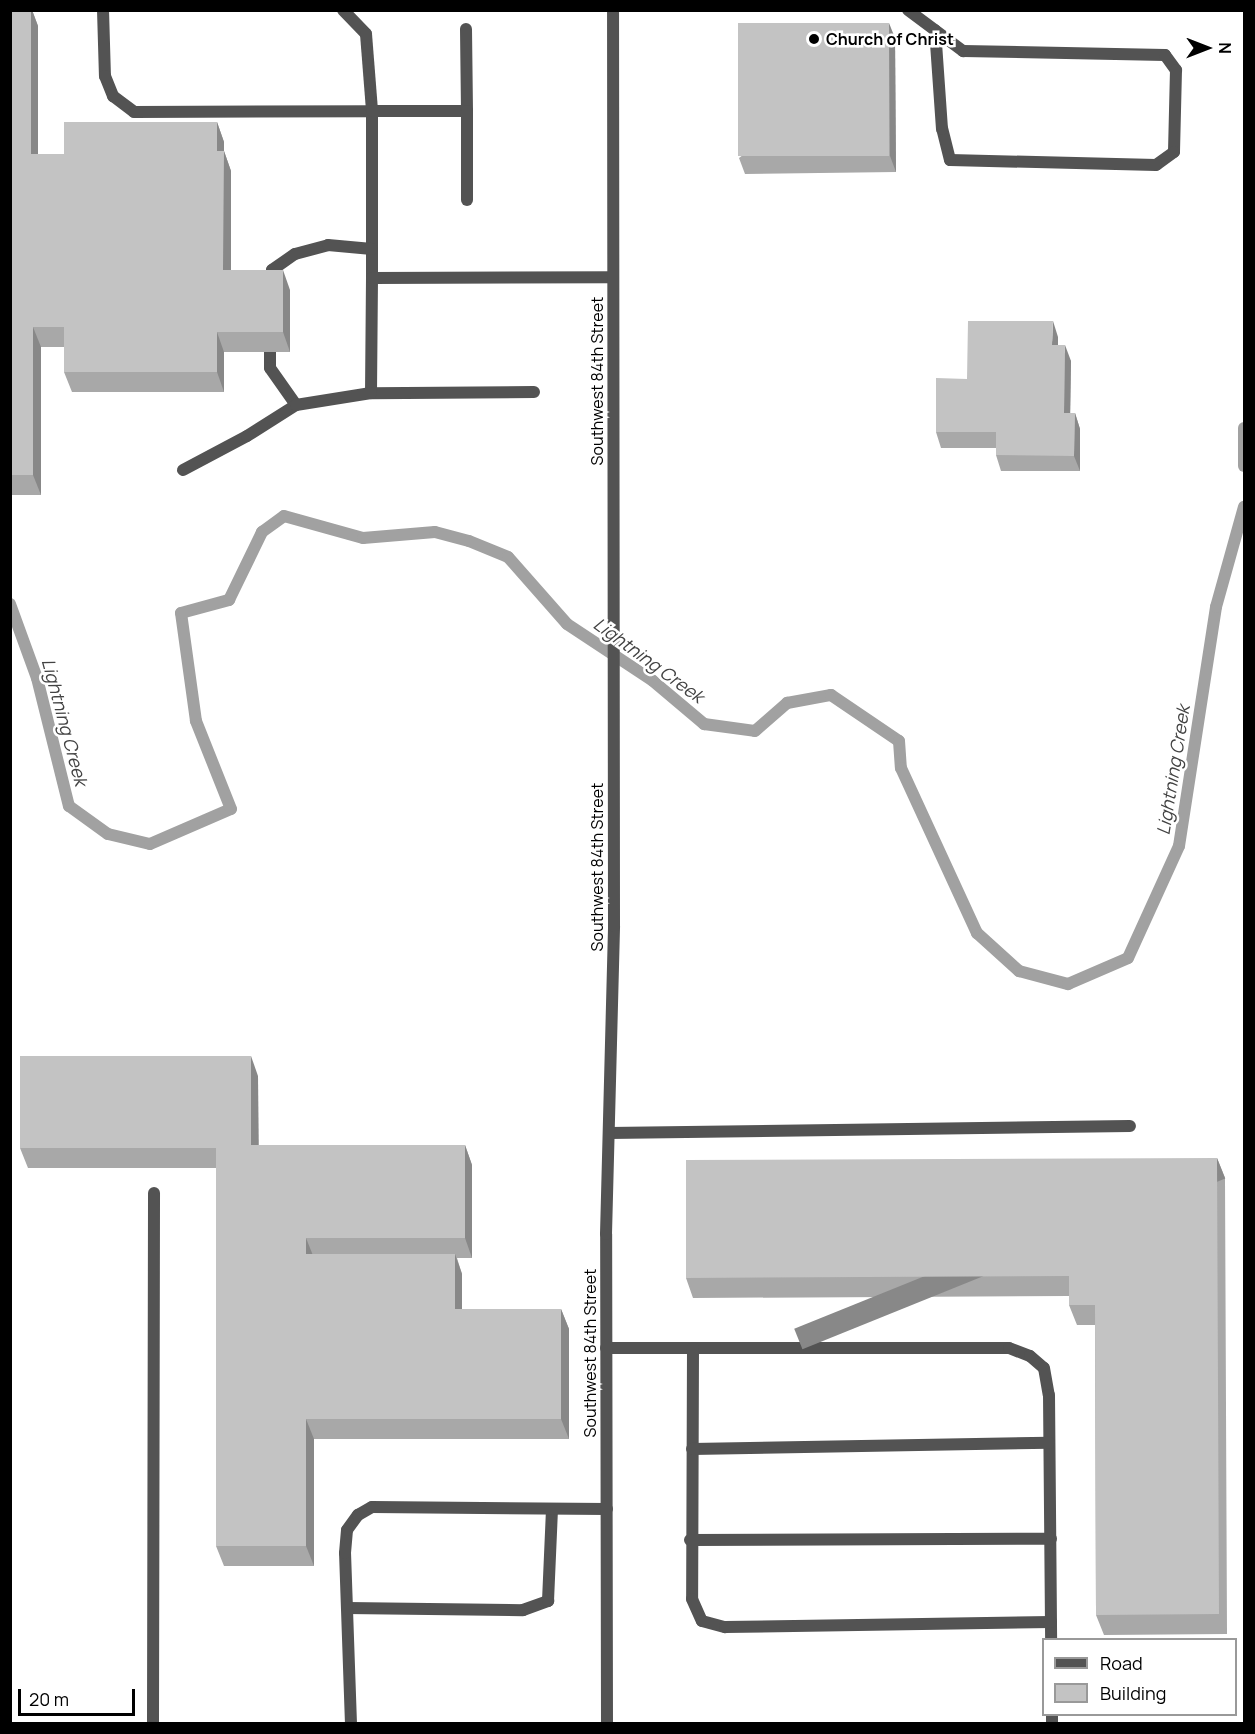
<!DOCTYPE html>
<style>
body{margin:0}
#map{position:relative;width:1255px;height:1734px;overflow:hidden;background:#fff;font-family:Manrope,sans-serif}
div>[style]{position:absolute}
.stream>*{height:12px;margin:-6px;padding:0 6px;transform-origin:6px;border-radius:6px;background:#a1a1a1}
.service>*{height:12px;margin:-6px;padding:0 6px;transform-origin:6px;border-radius:6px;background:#535353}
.minor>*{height:12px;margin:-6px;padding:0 6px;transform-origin:6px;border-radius:6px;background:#535353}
.wall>*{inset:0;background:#a8a8a8}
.shaded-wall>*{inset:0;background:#888;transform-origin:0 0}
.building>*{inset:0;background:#c3c3c3;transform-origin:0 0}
.dots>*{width:16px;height:16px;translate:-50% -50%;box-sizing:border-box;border:3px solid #fff;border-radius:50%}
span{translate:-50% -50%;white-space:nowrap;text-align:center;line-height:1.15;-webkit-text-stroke:5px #fff;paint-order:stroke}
.poi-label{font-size:16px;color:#000;font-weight:700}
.left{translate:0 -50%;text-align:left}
.street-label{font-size:16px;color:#000}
.water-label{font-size:18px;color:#424242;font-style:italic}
.frame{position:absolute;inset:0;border:12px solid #000;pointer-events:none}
.legend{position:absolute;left:1042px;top:1638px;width:195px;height:78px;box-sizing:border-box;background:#fff;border:2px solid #999;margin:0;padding:8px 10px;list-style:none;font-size:18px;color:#000}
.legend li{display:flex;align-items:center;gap:12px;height:30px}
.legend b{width:30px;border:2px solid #999}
.north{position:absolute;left:1177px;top:18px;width:60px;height:60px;-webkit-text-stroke:4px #fff;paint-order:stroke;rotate:90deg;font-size:16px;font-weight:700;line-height:24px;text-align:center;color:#000}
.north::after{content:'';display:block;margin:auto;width:21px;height:27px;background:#000;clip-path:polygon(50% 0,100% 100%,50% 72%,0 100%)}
.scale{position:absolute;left:18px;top:1689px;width:117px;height:27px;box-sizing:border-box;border:3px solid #000;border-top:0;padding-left:8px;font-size:18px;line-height:21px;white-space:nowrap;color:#000;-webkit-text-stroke:4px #fff;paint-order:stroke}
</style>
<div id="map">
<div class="stream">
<i style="left:1244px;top:428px;width:38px;rotate:90deg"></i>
<i style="left:10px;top:604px;width:79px;rotate:70deg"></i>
<i style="left:37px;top:678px;width:132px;rotate:76deg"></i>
<i style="left:69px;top:806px;width:48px;rotate:35.7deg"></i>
<i style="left:108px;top:834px;width:43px;rotate:13.4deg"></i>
<i style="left:150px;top:844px;width:88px;rotate:-23.4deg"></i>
<i style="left:231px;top:809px;width:95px;rotate:-111.7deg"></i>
<i style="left:196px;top:721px;width:109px;rotate:-97.9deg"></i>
<i style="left:181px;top:613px;width:50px;rotate:-15.2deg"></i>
<i style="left:229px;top:600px;width:76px;rotate:-64.1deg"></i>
<i style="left:262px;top:532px;width:27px;rotate:-36deg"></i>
<i style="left:284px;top:516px;width:82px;rotate:15.6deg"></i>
<i style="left:363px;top:538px;width:72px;rotate:-4.8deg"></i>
<i style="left:435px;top:532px;width:35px;rotate:15deg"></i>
<i style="left:469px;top:541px;width:42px;rotate:22.3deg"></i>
<i style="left:508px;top:557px;width:89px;rotate:48.6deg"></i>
<i style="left:567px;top:624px;width:103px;rotate:33.5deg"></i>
<i style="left:653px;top:681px;width:67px;rotate:40.1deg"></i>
<i style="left:704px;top:724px;width:51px;rotate:7.8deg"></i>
<i style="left:755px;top:731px;width:43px;rotate:-41.2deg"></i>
<i style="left:787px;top:703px;width:45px;rotate:-10.3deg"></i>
<i style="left:831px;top:695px;width:82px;rotate:34.1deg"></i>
<i style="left:899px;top:741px;width:27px;rotate:86deg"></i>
<i style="left:901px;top:768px;width:182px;rotate:65.3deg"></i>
<i style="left:977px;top:933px;width:57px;rotate:42.1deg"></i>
<i style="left:1019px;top:971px;width:51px;rotate:14.9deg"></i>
<i style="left:1068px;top:984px;width:65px;rotate:-23.4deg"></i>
<i style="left:1128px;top:958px;width:123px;rotate:-65.5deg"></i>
<i style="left:1179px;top:846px;width:242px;rotate:-81.2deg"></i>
<i style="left:1216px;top:607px;width:104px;rotate:-74.4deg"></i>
</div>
<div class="service">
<i style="left:103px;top:10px;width:66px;rotate:88.3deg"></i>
<i style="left:105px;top:76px;width:22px;rotate:68deg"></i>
<i style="left:113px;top:96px;width:26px;rotate:37deg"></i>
<i style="left:134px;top:112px;width:238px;rotate:-0.2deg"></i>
<i style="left:372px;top:111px;width:167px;rotate:90deg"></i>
<i style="left:343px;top:10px;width:33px;rotate:46deg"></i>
<i style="left:366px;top:34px;width:77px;rotate:85.5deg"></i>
<i style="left:372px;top:111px;width:95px"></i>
<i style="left:467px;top:111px;width:82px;rotate:-90.7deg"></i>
<i style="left:908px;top:10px;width:69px;rotate:36.7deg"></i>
<i style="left:963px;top:51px;width:202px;rotate:1.1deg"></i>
<i style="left:1165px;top:55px;width:19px;rotate:54deg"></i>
<i style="left:1176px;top:70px;width:82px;rotate:91.4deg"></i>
<i style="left:1174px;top:152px;width:22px;rotate:144deg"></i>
<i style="left:1156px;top:165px;width:206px;rotate:-178.6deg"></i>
<i style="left:950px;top:160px;width:32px;rotate:-104deg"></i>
<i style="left:942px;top:129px;width:99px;rotate:-94deg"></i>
<i style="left:467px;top:111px;width:89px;rotate:90deg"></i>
<i style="left:272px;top:285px;width:15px;rotate:-90deg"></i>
<i style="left:272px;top:270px;width:28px;rotate:-35deg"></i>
<i style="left:295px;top:254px;width:34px;rotate:-15deg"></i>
<i style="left:328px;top:245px;width:44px;rotate:5.2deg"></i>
<i style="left:270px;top:352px;width:16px;rotate:90deg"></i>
<i style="left:270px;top:368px;width:45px;rotate:54.9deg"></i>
<i style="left:534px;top:392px;width:163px;rotate:179.6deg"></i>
<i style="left:371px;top:393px;width:115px;rotate:-89.5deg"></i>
<i style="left:372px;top:278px;width:241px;rotate:-0.2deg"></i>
<i style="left:183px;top:470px;width:72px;rotate:-28deg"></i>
<i style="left:247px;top:436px;width:58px;rotate:-32.3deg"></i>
<i style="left:296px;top:405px;width:76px;rotate:-9.1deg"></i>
<i style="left:609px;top:1133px;width:521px;rotate:-0.77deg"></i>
<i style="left:606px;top:1348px;width:403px"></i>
<i style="left:1009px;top:1348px;width:22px;rotate:21deg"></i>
<i style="left:1030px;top:1356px;width:18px;rotate:41deg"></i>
<i style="left:1044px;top:1368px;width:27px;rotate:80deg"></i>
<i style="left:1049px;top:1395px;width:245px;rotate:89.5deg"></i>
<i style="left:693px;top:1348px;width:251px;rotate:90.2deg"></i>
<i style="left:692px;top:1599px;width:24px;rotate:66deg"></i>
<i style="left:702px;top:1621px;width:24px;rotate:15deg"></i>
<i style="left:725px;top:1627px;width:326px;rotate:-0.9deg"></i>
<i style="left:692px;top:1449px;width:357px;rotate:-1deg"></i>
<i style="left:690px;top:1540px;width:361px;rotate:-0.2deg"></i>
<i style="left:347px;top:1608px;width:176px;rotate:0.7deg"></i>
<i style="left:523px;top:1610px;width:27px;rotate:-20deg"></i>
<i style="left:548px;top:1601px;width:92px;rotate:-87.5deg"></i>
<i style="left:1052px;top:1714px;width:10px;rotate:90deg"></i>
<i style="left:153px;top:1724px;width:531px;rotate:-89.89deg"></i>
<i style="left:351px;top:1724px;width:171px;rotate:-92deg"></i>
<i style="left:345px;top:1553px;width:23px;rotate:-85deg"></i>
<i style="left:347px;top:1530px;width:19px;rotate:-54deg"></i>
<i style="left:358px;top:1515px;width:16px;rotate:-30deg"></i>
<i style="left:372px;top:1507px;width:235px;rotate:0.5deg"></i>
</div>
<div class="minor">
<i style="left:607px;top:1724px;width:490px;rotate:-90.1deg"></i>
<i style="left:606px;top:1234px;width:308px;rotate:-88.5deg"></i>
<i style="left:614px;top:926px;width:916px;rotate:-90.06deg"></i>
</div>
<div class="wall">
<i style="clip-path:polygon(10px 10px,32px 10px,38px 26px,38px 154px,64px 154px,217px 122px,224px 142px,224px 151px,231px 171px,231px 270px,290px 290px,290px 352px,224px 352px,224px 392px,72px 392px,64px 372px,64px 347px,41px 347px,41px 495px,10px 495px)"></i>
<i style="clip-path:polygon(895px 38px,896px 172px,745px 174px,739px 158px)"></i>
<i style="clip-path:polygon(1058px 337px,1058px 345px,1071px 361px,1070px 413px,1075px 413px,1080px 429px,1080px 471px,1001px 471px,996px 455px,996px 448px,941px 448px,936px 432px)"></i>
<i style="clip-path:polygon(258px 1076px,258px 1145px,465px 1145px,472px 1165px,472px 1258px,457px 1258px,462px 1274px,462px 1309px,561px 1309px,569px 1329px,569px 1439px,314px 1439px,314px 1566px,224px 1566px,216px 1546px,216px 1168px,28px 1168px,20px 1148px)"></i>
<i style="clip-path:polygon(1217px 1158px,1225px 1178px,1227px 1634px,1104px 1635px,1096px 1615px,1095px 1325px,1077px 1325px,1069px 1305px,1069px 1296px,693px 1298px,686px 1278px)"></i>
</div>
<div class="shaded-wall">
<i style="clip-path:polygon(31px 10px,32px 10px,38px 26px,38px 174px,31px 154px)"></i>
<i style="clip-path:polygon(889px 23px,895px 38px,896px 172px,890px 156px)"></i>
<i style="clip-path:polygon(217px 122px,224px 142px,224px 151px,231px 171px,231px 290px,223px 270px,217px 151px)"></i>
<i style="clip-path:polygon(283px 270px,290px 290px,290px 352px,283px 332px)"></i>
<i style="clip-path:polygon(1053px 321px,1058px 337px,1058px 361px,1052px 345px)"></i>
<i style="clip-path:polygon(33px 327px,41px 347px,41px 495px,33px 475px)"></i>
<i style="clip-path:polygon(217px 332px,224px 352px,224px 392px,217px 372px)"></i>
<i style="clip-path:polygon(1065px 345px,1071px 361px,1070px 429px,1064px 413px)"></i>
<i style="clip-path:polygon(1075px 413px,1080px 429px,1080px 471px,1074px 456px)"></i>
<i style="clip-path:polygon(251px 1056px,258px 1076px,259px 1165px,251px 1145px)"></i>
<i style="clip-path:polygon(465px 1145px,472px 1165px,472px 1258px,465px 1238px)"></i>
<i style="left:1217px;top:1158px;width:22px;height:456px;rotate:68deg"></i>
<i style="clip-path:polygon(306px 1238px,314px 1258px,306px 1254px)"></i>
<i style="clip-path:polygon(455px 1254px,462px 1274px,462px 1329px,455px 1309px)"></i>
<i style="clip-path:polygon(561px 1309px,569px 1329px,569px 1439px,561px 1419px)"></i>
<i style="clip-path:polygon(306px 1419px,314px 1439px,314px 1566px,306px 1546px)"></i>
</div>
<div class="building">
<i style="clip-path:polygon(10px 10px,31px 10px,31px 154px,64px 154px,64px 122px,217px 122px,217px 151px,224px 151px,223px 270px,283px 270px,283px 332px,217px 332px,217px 372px,64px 372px,64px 327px,33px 327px,33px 475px,10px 475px)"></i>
<i style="left:889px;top:23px;width:133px;height:151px;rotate:90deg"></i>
<i style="clip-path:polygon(968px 321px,1053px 321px,1052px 345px,1065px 345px,1064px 413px,1075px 413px,1074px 456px,996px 455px,996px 432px,936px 432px,936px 378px,967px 379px)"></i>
<i style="clip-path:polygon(20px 1056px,251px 1056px,251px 1145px,465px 1145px,465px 1238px,306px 1238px,306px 1254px,455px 1254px,455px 1309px,561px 1309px,561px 1419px,306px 1419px,306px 1546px,216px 1546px,216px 1148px,20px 1148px)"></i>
<i style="clip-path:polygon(1217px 1158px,1219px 1614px,1096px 1615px,1095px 1305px,1069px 1305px,1069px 1276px,686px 1278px,686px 1160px)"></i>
</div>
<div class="dots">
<i style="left:814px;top:39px;background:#000"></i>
</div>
<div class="poi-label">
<span class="left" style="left:826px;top:39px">Church of Christ</span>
</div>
<div class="street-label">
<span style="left:597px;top:381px;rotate:-90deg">Southwest 84th Street</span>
<span style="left:597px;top:867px;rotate:-90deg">Southwest 84th Street</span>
<span style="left:590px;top:1353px;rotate:-90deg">Southwest 84th Street</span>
</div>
<div class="water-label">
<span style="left:649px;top:660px;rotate:36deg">Lightning Creek</span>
<span style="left:65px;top:722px;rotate:75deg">Lightning Creek</span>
<span style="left:1173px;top:770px;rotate:-81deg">Lightning Creek</span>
</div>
<div class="frame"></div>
<ul class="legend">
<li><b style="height:8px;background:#535353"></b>Road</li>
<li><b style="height:16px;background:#c3c3c3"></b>Building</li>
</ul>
<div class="north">N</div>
<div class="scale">20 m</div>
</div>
